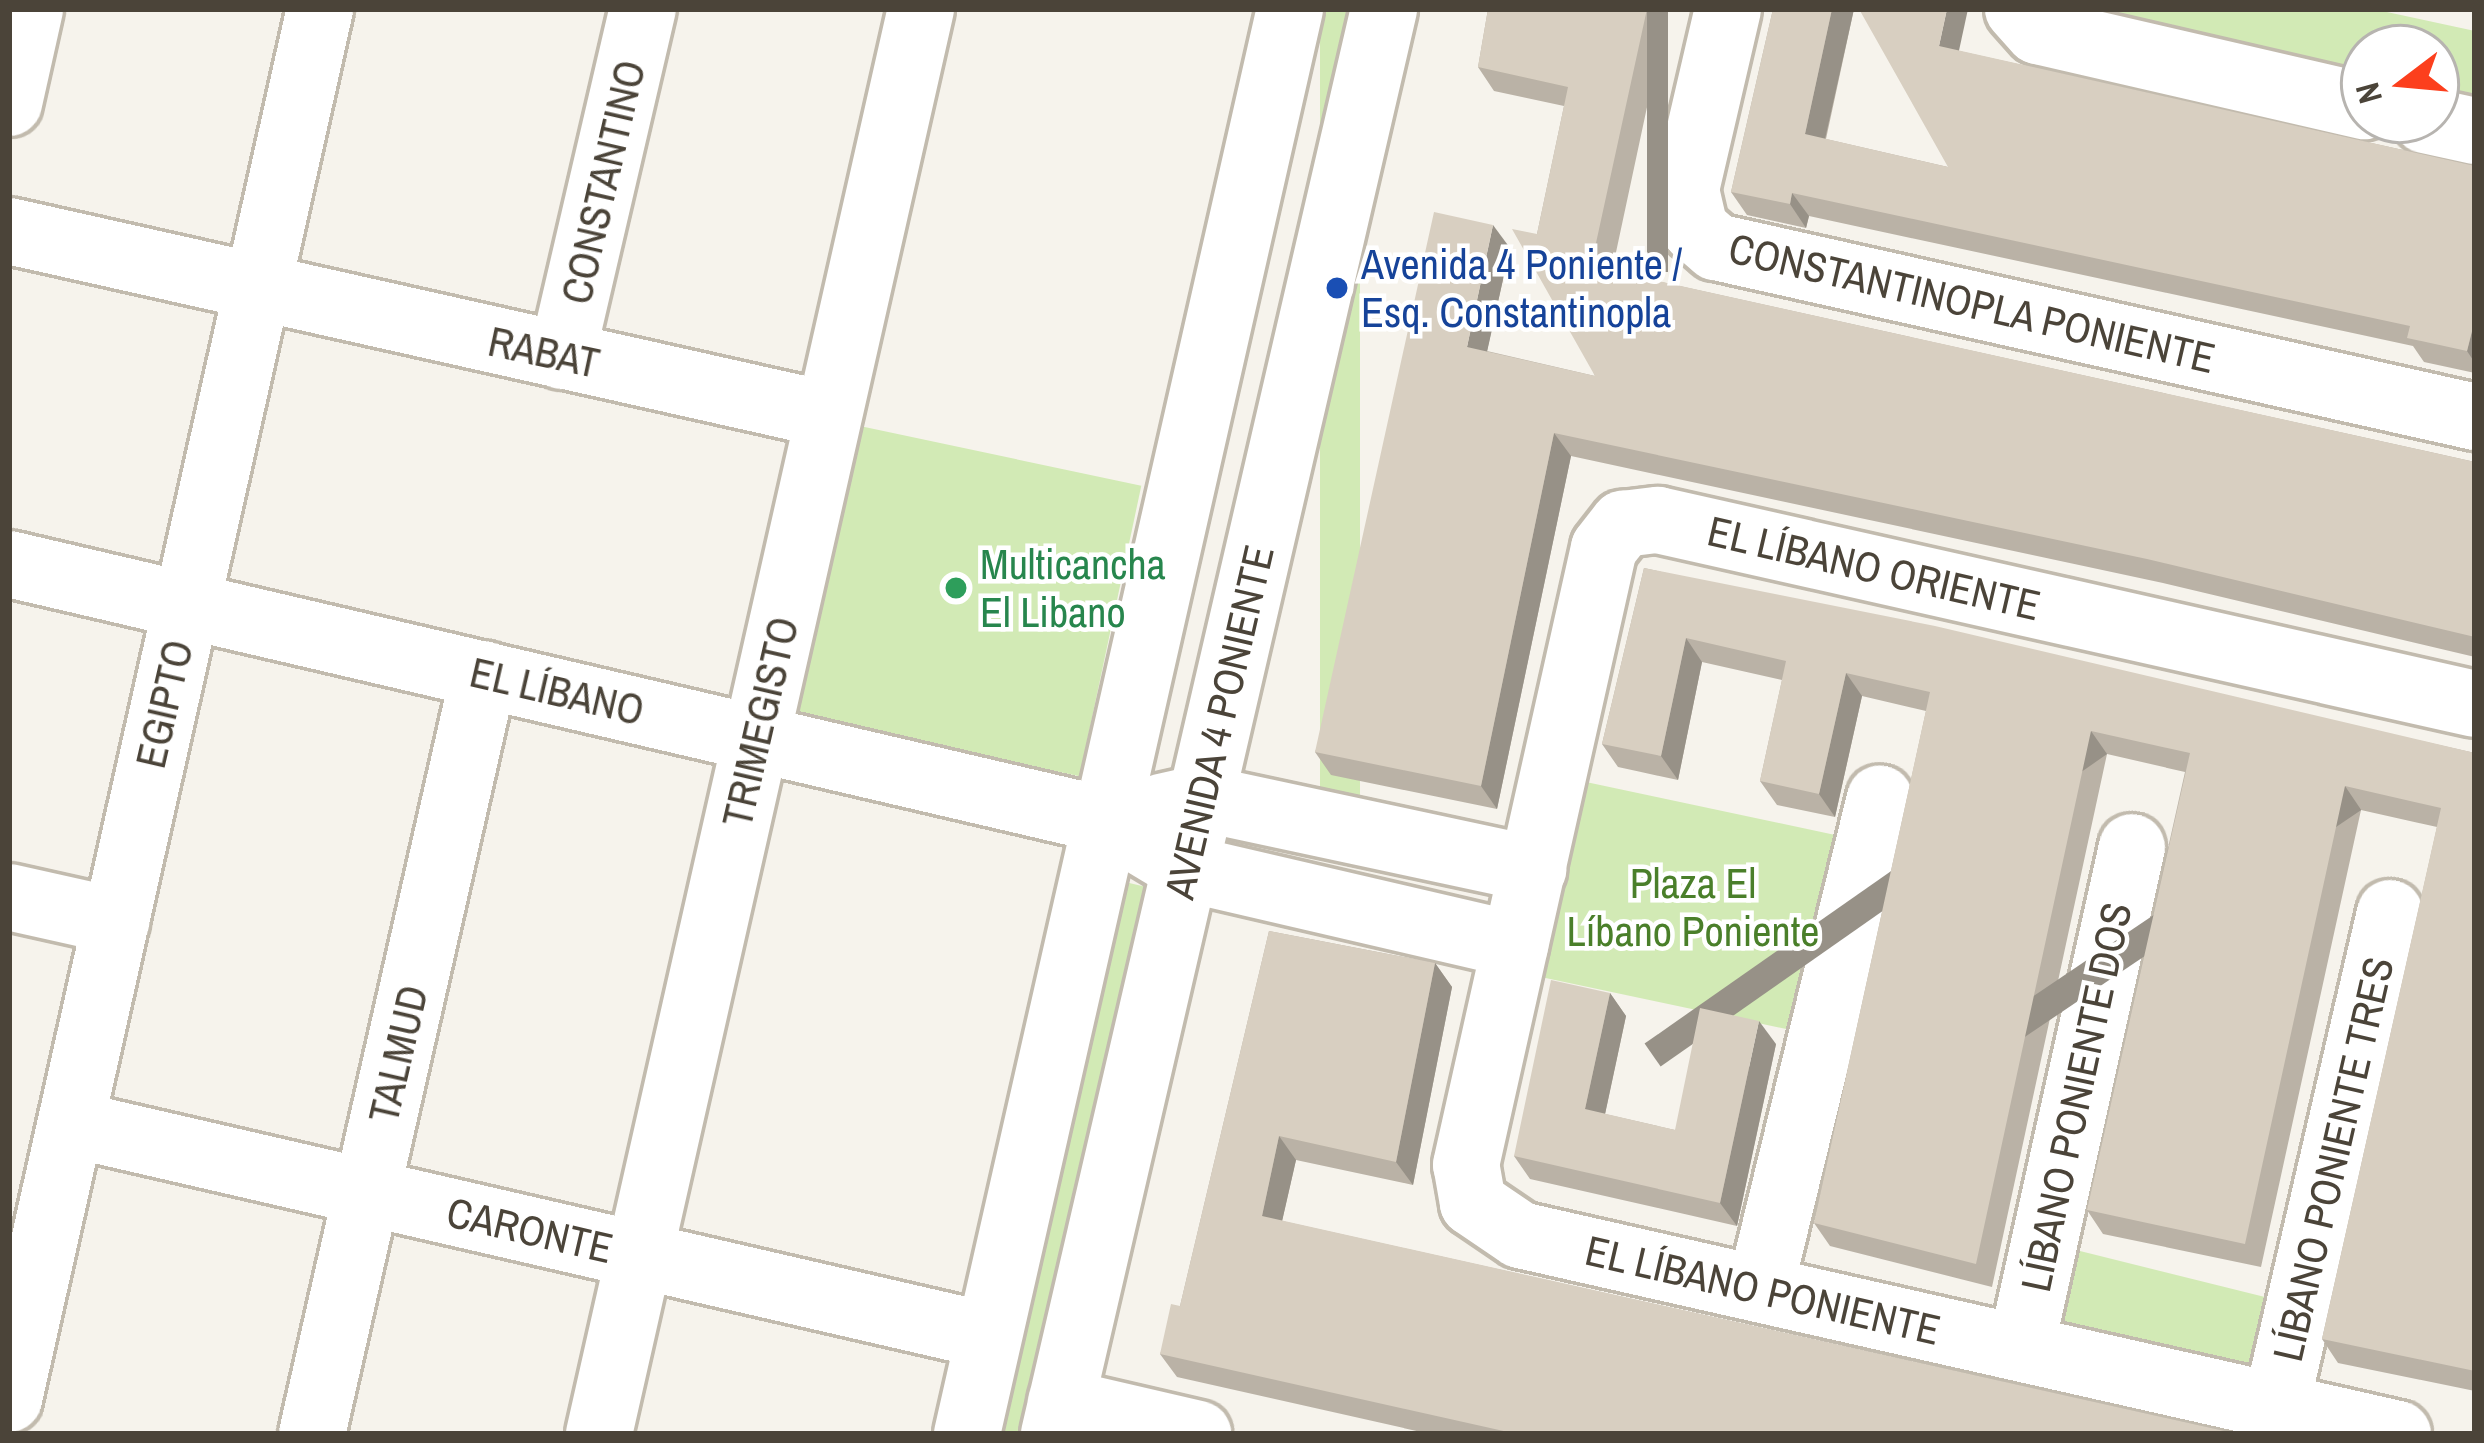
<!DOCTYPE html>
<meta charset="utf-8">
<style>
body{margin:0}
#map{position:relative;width:2484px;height:1443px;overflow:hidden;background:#f6f3ec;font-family:"Archivo Narrow",sans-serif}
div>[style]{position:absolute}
.green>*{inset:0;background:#d2eab5;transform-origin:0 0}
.roads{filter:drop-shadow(3px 0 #c2bbae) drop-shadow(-3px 0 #c2bbae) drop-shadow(0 3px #c2bbae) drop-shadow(0 -3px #c2bbae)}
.minor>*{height:66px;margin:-33px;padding:0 33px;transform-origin:33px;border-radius:33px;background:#fff}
.wall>*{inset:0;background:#bab2a6}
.shaded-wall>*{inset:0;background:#979187;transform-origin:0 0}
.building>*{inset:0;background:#d8cfc1}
.dots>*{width:33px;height:33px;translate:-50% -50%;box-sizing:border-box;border:6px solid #fff;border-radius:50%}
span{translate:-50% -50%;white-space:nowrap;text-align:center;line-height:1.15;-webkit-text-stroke:9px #fff;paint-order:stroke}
.street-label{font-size:42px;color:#4b4439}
.transit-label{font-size:42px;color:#164399}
.left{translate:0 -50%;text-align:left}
.leisure-label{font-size:42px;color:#27864d}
.park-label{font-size:42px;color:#4a7f2a}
.frame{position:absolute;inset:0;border:12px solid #4b4439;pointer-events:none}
.north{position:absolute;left:2340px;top:24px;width:120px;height:120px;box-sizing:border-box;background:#fff;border:3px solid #b7b4b0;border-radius:50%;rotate:254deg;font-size:33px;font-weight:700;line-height:48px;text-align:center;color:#4b4439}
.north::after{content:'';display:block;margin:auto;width:42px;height:54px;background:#fc3f1d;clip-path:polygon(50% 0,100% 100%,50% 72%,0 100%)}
</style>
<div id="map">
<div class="green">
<i style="left:1320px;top:9px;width:40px;height:810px"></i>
<i style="clip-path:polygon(2055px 9px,2373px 9px,2475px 31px,2475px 119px,2436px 110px,2436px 48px,2364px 48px,2364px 93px)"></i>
<i style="left:841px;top:422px;width:307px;height:297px;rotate:12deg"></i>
<i style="left:1586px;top:782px;width:262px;height:200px;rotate:12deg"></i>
<i style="left:1116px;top:880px;width:46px;height:567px;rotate:13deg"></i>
<i style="left:2076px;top:1250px;width:224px;height:75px;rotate:14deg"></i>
</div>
<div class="roads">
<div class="minor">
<i style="left:1728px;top:9px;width:186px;rotate:103.1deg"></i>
<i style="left:1686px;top:190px;width:40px;rotate:77deg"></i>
<i style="left:1695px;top:229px;width:28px;rotate:41deg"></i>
<i style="left:1716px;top:247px;width:778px;rotate:12.62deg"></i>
<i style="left:2018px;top:9px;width:30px;rotate:48deg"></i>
<i style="left:2038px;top:31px;width:335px;rotate:13deg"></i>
<i style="left:9px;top:103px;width:96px;rotate:-77.4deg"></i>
<i style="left:2425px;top:120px;width:51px;rotate:12.4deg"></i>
<i style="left:9px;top:231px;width:840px;rotate:12.65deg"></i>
<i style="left:562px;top:356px;width:356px;rotate:-76.9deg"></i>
<i style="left:9px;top:564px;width:1126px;rotate:13.15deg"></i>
<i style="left:1105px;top:820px;width:93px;rotate:31deg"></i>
<i style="left:1185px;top:868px;width:339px;rotate:13.1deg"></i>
<i style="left:1161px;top:807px;width:41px;rotate:-12.7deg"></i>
<i style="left:1201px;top:798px;width:340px;rotate:12.1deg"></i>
<i style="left:9px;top:897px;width:110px;rotate:12.6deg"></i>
<i style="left:71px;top:1124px;width:942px;rotate:13deg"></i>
<i style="left:1760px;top:1289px;width:505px;rotate:-76.27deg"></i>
<i style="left:2021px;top:1348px;width:513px;rotate:-77.51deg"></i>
<i style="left:9px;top:1399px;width:1424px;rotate:-77.39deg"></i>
<i style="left:1061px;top:1402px;width:141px;rotate:13.1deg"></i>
<i style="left:2276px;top:1406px;width:506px;rotate:-76.98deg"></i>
<i style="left:312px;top:1434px;width:779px;rotate:-77.25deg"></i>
<i style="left:599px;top:1434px;width:1461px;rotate:-77.27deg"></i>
<i style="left:967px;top:1434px;width:1461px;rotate:-77.23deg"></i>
<i style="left:1054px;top:1434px;width:1463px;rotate:-76.96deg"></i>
<i style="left:2398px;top:1434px;width:900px;rotate:-167.23deg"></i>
<i style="left:1520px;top:1235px;width:57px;rotate:-145.8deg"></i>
<i style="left:1473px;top:1203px;width:39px;rotate:-100deg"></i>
<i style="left:1466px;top:1165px;width:632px;rotate:-77.39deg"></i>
<i style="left:1604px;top:548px;width:31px;rotate:-52deg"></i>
<i style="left:1623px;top:524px;width:35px;rotate:-7deg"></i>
<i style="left:1658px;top:520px;width:837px;rotate:12.69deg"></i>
</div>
</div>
<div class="wall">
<i style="clip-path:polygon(1488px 9px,1668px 9px,1612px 271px,2475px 462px,2475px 657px,2163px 583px,1571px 456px,1497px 809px,1331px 775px,1315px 752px,1510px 248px,1487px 351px,1595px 376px,1537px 234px,1564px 106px,1494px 91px,1478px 67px)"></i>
<i style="clip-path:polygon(1773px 9px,1854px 9px,1826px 139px,1948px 167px,1959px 51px,2475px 166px,2475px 373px,2424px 362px,2413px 346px,1809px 216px,1806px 228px,1747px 215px,1731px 192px)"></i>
<i style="clip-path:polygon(1644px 568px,2475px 753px,2475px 1391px,2338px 1363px,2322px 1339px,2437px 827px,2361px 810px,2261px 1267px,2103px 1234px,2087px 1210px,2185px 772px,2107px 754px,1992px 1287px,1830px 1246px,1814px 1223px,1926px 711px,1862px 696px,1835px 817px,1777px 805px,1760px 781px,1782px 680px,1702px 662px,1678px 780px,1618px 767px,1602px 744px)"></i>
<i style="clip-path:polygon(1269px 931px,1435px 963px,1452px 987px,1413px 1185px,1296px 1160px,1282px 1221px,2238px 1434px,1430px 1434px,1177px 1377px,1160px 1354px,1180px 1306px)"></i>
<i style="clip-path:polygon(1610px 993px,1626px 1016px,1605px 1114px,1675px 1130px,1776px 1044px,1737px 1226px,1530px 1179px,1514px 1156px)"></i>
</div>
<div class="shaded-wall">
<i style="left:1647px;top:9px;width:21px;height:263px"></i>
<i style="clip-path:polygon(1832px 9px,1854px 9px,1821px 157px,1805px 134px)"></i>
<i style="clip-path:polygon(1947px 9px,1968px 9px,1955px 69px,1939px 46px)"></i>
<i style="clip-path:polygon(1792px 193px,1809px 216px,1806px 228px,1790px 204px)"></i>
<i style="clip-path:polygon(1493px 225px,1510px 248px,1483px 370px,1467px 347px)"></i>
<i style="clip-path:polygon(2475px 319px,2475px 363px,2467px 351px)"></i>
<i style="clip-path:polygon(1554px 433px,1571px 456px,1497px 809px,1481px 786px)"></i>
<i style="clip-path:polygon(1686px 638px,1702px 662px,1678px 780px,1661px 756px)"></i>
<i style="clip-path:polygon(1846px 673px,1862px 696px,1835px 817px,1819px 794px)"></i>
<i style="left:2091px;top:731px;width:28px;height:545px;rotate:55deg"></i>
<i style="left:2345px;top:786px;width:29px;height:469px;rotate:56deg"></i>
<i style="clip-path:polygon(1435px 963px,1452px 987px,1413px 1185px,1396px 1162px)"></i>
<i style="clip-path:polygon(1610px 993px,1626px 1016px,1601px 1133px,1585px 1109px)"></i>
<i style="clip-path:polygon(1759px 1021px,1776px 1044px,1737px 1226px,1720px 1203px)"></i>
<i style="clip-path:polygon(1279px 1136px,1296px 1160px,1278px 1239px,1262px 1216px)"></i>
</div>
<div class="building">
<i style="clip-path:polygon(1488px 9px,1647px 9px,1591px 266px,2475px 462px,2475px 637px,2147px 559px,1554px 433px,1481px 786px,1315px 752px,1434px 212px,1493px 225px,1467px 347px,1595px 376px,1512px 229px,1537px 234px,1568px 87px,1478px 67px)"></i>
<i style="clip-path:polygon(1773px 9px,1832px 9px,1805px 134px,1948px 167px,1859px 9px,1947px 9px,1939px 46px,2475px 166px,2475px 319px,2467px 351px,2407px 338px,2410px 326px,1792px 193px,1790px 204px,1731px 192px)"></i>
<i style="clip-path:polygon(1644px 568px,1935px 626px,2475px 753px,2475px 1371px,2322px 1339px,2441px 808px,2345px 786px,2245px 1244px,2087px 1210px,2190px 753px,2091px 731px,1976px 1264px,1814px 1223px,1930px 692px,1846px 673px,1819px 794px,1760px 781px,1786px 661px,1686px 638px,1661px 756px,1602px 744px)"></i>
<i style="clip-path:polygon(1269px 931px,1435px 963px,1396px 1162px,1279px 1136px,1262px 1216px,2238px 1434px,1517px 1434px,1160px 1354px,1171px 1304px,1180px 1306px)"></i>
<i style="clip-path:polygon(1551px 980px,1610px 993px,1585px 1109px,1675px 1130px,1700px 1008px,1759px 1021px,1720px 1203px,1514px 1156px)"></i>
</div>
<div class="dots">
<i style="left:1337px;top:288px;background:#1a4fb4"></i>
<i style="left:956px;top:588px;background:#2e9e5b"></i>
</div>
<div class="street-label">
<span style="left:603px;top:182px;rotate:-77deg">CONSTANTINO</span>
<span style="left:1972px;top:303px;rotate:13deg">CONSTANTINOPLA PONIENTE</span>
<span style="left:544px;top:352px;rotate:12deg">RABAT</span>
<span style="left:1874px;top:568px;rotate:13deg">EL LÍBANO ORIENTE</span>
<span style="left:557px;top:691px;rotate:13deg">EL LÍBANO</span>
<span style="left:164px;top:704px;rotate:-77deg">EGIPTO</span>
<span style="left:760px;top:722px;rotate:-77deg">TRIMEGISTO</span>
<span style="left:1219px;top:722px;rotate:-77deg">AVENIDA 4 PONIENTE</span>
<span style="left:398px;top:1054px;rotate:-77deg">TALMUD</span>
<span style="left:2076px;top:1097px;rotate:-78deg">LÍBANO PONIENTE DOS</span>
<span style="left:2333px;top:1159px;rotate:-77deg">LÍBANO PONIENTE TRES</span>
<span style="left:530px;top:1230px;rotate:13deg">CARONTE</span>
<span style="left:1763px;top:1290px;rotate:13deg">EL LÍBANO PONIENTE</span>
</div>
<div class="transit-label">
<span class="left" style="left:1361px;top:288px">Avenida 4 Poniente /<br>Esq. Constantinopla</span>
</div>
<div class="leisure-label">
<span class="left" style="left:980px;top:588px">Multicancha<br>El Libano</span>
</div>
<div class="park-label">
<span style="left:1693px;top:907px">Plaza El<br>Líbano Poniente</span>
</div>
<div class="frame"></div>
<div class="north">N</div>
</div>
